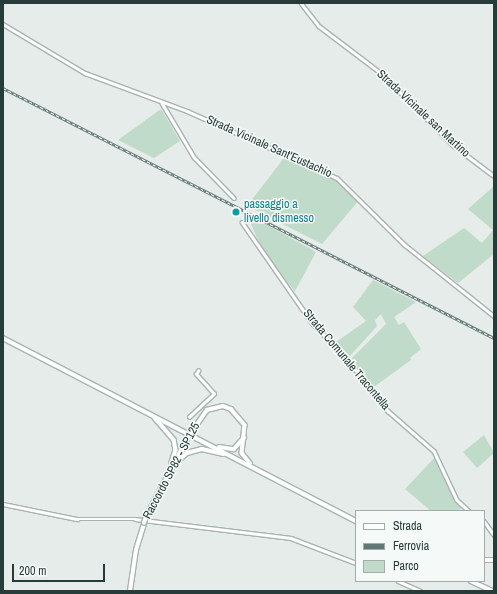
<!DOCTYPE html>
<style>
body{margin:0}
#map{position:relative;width:497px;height:594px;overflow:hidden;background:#e5ece9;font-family:"Archivo Narrow",sans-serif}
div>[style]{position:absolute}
.green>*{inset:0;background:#c0dbc9}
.roads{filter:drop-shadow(1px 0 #a8b4b0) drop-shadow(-1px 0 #a8b4b0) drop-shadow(0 1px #a8b4b0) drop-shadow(0 -1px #a8b4b0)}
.minor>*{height:2.5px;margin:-1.25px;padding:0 1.25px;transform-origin:1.25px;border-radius:1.25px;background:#fff}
.tertiary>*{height:3.5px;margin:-1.75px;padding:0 1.75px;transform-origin:1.75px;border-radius:1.75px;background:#fff}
.secondary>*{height:3.5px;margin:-1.75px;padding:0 1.75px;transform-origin:1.75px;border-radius:1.75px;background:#fff}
.rail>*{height:2.5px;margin-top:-1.25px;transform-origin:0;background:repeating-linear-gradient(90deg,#f5f9f7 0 3px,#617773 0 6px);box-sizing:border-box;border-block:1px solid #617773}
.bridges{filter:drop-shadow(1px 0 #a4b7b2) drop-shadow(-1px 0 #a4b7b2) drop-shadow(0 1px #a4b7b2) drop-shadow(0 -1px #a4b7b2)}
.secondary-bridge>*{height:3.5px;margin:-1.75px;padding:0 1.75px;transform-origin:1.75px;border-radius:1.75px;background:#fff}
.dots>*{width:11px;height:11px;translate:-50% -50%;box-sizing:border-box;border:2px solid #f5f9f7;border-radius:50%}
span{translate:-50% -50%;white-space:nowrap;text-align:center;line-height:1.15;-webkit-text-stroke:3px #f5f9f7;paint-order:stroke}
.street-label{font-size:12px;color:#263c38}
.culture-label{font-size:12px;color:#0d838f}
.left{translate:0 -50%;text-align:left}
.frame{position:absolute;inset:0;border:4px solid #263c38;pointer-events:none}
.legend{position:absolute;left:355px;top:510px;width:130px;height:72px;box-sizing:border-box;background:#f5f9f7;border:1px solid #a2adab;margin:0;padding:5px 7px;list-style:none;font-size:12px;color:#263c38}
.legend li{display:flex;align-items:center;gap:8px;height:20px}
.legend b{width:20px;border:1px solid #a2adab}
.scale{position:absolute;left:12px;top:564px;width:93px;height:18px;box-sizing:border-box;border:2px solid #263c38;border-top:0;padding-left:5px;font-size:12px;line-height:14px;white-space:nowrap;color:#263c38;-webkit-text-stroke:3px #f5f9f7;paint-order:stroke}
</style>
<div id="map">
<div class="green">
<i style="clip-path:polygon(161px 109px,180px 141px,154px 158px,118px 140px)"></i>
<i style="clip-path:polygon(287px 154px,340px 180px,360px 199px,322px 244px,247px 206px)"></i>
<i style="clip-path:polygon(494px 186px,494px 254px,458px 283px,423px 256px,464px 228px,482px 243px,493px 230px,468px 209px)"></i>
<i style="clip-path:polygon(247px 214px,316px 252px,295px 291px,264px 255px)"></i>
<i style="clip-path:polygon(373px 280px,416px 302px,394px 317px,399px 325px,404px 322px,421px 349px,410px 358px,411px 360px,371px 389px,352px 358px,386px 324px,381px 314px,375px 320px,377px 326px,350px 356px,336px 342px,366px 321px,353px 307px)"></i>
<i style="clip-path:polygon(484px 435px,494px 453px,477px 468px,463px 452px)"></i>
<i style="clip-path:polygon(437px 455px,450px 489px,462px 507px,459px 511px,431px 511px,405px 489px)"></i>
</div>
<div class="roads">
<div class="minor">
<i style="left:301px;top:3px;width:29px;rotate:52deg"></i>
<i style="left:319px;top:26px;width:78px;rotate:37.2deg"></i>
<i style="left:381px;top:73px;width:102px;rotate:45deg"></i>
<i style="left:453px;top:145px;width:51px;rotate:37.1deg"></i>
<i style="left:3px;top:24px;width:96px;rotate:30.9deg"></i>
<i style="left:85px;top:73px;width:109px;rotate:20.4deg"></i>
<i style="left:187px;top:111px;width:164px;rotate:24.1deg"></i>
<i style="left:337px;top:178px;width:95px;rotate:44.6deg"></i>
<i style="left:405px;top:245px;width:114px;rotate:38.6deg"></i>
<i style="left:162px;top:103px;width:63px;rotate:59.3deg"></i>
<i style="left:194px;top:157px;width:57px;rotate:45.7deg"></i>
<i style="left:242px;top:222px;width:124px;rotate:55.2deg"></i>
<i style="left:313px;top:324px;width:45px;rotate:45deg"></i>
<i style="left:345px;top:356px;width:70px;rotate:52deg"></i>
<i style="left:388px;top:411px;width:61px;rotate:41deg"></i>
<i style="left:434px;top:451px;width:54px;rotate:64.9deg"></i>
<i style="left:457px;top:500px;width:16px;rotate:43deg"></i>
<i style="left:189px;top:417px;width:34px;rotate:-43deg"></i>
<i style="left:214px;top:394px;width:27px;rotate:-132deg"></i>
<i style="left:196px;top:374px;width:4px;rotate:-56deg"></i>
<i style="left:3px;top:504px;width:76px;rotate:11.5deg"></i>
<i style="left:77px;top:519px;width:58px"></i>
<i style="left:135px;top:519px;width:157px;rotate:6.9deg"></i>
<i style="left:291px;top:538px;width:70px;rotate:21deg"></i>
<i style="left:484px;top:521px;width:17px;rotate:54deg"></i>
<i style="left:398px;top:581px;width:24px;rotate:24deg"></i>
</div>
<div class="tertiary">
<i style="left:471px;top:581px;width:23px;rotate:25deg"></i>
</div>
<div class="secondary">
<i style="left:3px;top:338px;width:398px;rotate:27.4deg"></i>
<i style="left:155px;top:418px;width:29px;rotate:49deg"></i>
<i style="left:174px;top:440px;width:10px;rotate:79deg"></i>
<i style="left:176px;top:450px;width:13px;rotate:108deg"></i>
<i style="left:193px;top:430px;width:24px;rotate:-55deg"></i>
<i style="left:207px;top:410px;width:16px;rotate:-14deg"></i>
<i style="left:223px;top:406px;width:9px;rotate:21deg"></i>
<i style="left:231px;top:409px;width:21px;rotate:49deg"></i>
<i style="left:245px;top:425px;width:28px;rotate:96deg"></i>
<i style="left:242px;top:453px;width:13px;rotate:51deg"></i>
<i style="left:219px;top:447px;width:15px;rotate:8deg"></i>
<i style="left:234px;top:449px;width:15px;rotate:-48deg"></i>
<i style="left:178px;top:461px;width:12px;rotate:-42deg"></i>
<i style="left:187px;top:453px;width:16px;rotate:-15deg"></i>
<i style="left:202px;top:449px;width:22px;rotate:13deg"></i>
<i style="left:146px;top:517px;width:88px;rotate:-62.3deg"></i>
<i style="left:484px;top:560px;width:10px"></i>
<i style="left:130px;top:591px;width:41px;rotate:-81.7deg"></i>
<i style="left:136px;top:550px;width:28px;rotate:-73deg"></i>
</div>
</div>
<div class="rail">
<i style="left:3px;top:88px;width:551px;rotate:26.98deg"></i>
</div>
<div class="bridges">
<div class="secondary-bridge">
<i style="left:187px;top:439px;width:11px;rotate:-56deg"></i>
<i style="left:144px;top:523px;width:6px;rotate:-72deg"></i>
</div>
</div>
<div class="dots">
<i style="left:236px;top:212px;background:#0f9aa8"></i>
</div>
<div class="street-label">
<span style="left:423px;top:114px;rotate:43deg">Strada Vicinale san Martino</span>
<span style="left:269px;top:147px;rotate:24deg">Strada Vicinale Sant'Eustachio</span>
<span style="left:346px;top:360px;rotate:50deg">Strada Comunale Tracontella</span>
<span style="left:172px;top:471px;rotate:-62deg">Raccordo SP82 - SP125</span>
</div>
<div class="culture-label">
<span class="left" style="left:244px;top:212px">passaggio a<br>livello dismesso</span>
</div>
<div class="frame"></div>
<ul class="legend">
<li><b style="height:5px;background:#fff"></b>Strada</li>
<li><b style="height:5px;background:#617773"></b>Ferrovia</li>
<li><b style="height:11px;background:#c0dbc9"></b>Parco</li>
</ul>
<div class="scale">200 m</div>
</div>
